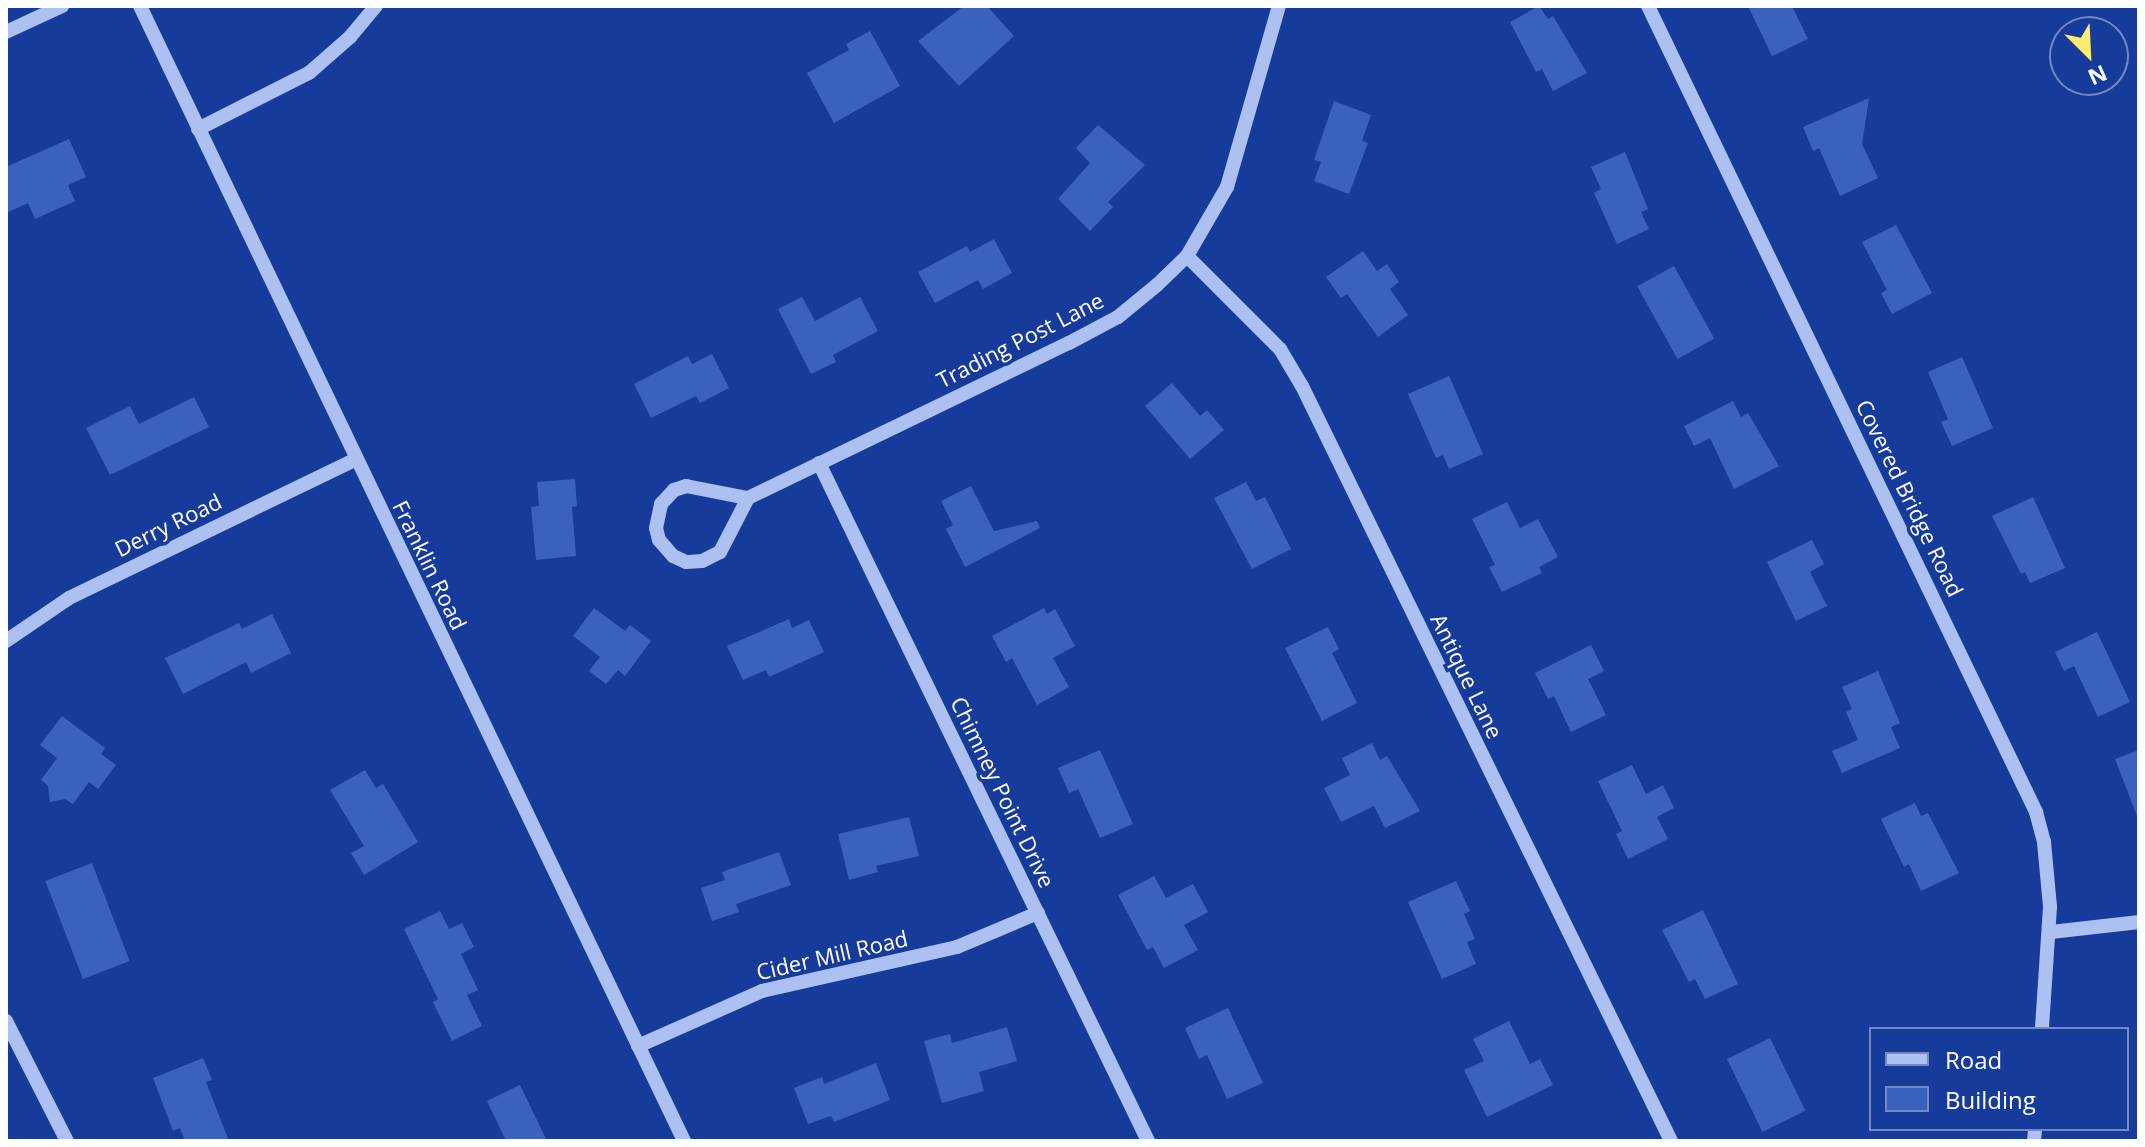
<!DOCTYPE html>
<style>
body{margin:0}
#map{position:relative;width:2145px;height:1147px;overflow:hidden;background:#173b9a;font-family:"Open Sans",sans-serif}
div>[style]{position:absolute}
.building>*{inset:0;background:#3b61bf;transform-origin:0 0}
.minor>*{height:14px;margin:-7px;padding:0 7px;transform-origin:7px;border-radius:7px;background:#acc0f2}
span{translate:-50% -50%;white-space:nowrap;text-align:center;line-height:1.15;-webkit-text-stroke:7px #173b9a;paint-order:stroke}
.street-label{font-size:22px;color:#fff}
.frame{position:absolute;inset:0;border:8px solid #fff;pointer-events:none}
.legend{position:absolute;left:1869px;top:1027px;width:260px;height:104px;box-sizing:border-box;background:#173b9a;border:2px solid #7489c2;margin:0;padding:10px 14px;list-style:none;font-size:24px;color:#fff}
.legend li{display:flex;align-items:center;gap:16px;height:40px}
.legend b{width:40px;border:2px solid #7489c2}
.north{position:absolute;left:2049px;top:16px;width:80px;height:80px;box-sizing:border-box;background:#173b9a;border:2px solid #7489c2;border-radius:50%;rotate:156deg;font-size:22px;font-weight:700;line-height:32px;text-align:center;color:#fff}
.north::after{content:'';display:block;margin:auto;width:28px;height:36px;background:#ffec6c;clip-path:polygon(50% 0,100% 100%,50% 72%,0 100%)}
</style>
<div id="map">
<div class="building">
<i style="clip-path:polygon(964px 6px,987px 6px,1014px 36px,959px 86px,918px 41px)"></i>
<i style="clip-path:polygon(1539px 6px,1548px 19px,1553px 16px,1587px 73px,1553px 91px,1542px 69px,1536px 72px,1510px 22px)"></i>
<i style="clip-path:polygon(1748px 6px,1792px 6px,1808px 39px,1772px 56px)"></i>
<i style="clip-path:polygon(870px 31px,900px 86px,834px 123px,807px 73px,849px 50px,846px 44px)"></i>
<i style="clip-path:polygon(1869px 98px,1862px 144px,1878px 178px,1840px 196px,1819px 148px,1813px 151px,1803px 127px)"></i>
<i style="clip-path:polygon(1334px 101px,1371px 115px,1362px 141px,1368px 143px,1349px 194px,1314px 181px,1321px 162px,1314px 160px)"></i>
<i style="clip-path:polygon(1098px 125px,1145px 165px,1108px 202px,1113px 207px,1090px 231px,1058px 199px,1090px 163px,1076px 148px)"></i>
<i style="clip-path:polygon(69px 139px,86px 177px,68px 185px,75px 201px,35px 219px,28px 203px,6px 213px,6px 167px)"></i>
<i style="clip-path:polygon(1625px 152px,1648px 209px,1641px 212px,1649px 229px,1617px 244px,1594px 193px,1601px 189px,1591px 167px)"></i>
<i style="clip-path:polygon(1896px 225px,1932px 293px,1892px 314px,1881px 293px,1887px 290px,1862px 242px)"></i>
<i style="clip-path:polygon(994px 239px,1012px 273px,983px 289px,978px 280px,935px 303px,918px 272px,967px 246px,970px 252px)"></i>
<i style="clip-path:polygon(1363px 251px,1377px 271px,1387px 264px,1399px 282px,1390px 289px,1408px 315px,1378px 337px,1347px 294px,1341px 298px,1326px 277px)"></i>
<i style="left:1674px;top:266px;width:83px;height:42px;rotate:61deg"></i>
<i style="clip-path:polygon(802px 297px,815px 321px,860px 297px,878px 331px,833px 355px,836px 362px,811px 374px,778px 309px)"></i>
<i style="clip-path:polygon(712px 354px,729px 388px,700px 403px,696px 396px,651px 418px,634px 384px,688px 356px,692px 364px)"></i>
<i style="clip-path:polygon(1962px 357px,1993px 428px,1952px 446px,1941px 422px,1948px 419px,1928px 372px)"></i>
<i style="clip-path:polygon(1449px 376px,1483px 454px,1449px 469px,1443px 455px,1436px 458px,1408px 394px)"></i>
<i style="clip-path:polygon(1172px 383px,1200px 416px,1207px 410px,1224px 430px,1190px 459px,1145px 406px)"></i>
<i style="clip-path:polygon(194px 397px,209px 427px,110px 475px,86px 428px,130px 406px,139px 424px)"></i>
<i style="clip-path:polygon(1733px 401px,1741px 417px,1748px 413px,1779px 466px,1734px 489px,1710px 438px,1694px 446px,1684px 426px)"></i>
<i style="clip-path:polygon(575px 479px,577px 506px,572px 507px,576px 556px,536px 560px,531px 507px,539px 506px,537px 482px)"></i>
<i style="clip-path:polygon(1246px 482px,1256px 501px,1265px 497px,1291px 549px,1252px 569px,1214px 498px)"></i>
<i style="clip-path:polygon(971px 486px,994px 531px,1037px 521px,1040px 528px,965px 567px,946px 529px,953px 525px,941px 501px)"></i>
<i style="clip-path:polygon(2033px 497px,2065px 568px,2030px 583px,2025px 572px,2021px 574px,1992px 516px)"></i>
<i style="clip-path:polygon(1507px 502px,1520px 528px,1538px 519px,1558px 557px,1539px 567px,1542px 573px,1502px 592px,1489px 567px,1495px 565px,1472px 519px)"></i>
<i style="clip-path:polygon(1812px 540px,1824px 564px,1810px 572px,1827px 606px,1796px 621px,1767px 562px)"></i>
<i style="clip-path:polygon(594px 608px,625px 631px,630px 625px,651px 641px,625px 676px,618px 670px,606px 684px,589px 671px,600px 657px,573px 636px)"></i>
<i style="clip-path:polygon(1044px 608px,1047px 614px,1055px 609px,1075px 646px,1053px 658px,1069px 687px,1037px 705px,1012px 658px,1006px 662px,992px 636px)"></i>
<i style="clip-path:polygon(272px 614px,291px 653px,251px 673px,246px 662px,183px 694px,165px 658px,239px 623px,242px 629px)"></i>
<i style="clip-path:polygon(789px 619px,792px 628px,809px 620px,824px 652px,769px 677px,766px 670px,743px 680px,727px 646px)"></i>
<i style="clip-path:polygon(1328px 627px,1339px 649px,1332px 653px,1357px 703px,1322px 721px,1285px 648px)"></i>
<i style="clip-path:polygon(2097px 632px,2130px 702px,2098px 717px,2074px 666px,2064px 671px,2055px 652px)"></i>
<i style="clip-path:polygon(1591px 645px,1604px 671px,1588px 679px,1606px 715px,1571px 732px,1554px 696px,1548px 699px,1535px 673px)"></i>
<i style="clip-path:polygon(1878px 671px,1900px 723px,1891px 727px,1900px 748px,1842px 773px,1832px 751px,1858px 740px,1846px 712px,1852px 709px,1842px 687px)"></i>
<i style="clip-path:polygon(62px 716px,105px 748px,101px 754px,116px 765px,98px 789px,89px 782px,73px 804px,65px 799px,50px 802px,48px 786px,41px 780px,57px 758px,40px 745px)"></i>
<i style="clip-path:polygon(1372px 743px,1380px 760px,1387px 756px,1420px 811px,1385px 828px,1374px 806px,1341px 822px,1324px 788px,1350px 775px,1342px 758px)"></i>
<i style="clip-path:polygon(1100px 750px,1133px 824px,1100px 838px,1078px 789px,1069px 793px,1058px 768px)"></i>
<i style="clip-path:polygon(2139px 750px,2139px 815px,2137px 816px,2115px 759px)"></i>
<i style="clip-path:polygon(1632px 765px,1646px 794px,1663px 785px,1674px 808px,1657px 817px,1668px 839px,1628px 859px,1616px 834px,1622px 831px,1598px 781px)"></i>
<i style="clip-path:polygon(365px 770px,376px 788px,383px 784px,418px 842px,364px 875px,351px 853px,364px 846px,330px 790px)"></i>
<i style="clip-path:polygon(1915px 803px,1921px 816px,1928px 813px,1959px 873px,1921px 891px,1909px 864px,1904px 867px,1881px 819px)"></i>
<i style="clip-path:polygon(909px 817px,919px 856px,876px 866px,878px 872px,849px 880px,838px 834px)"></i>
<i style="clip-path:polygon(779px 852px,791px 885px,736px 904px,739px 912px,712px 921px,701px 888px,725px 880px,722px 872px)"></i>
<i style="left:92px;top:863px;width:105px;height:50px;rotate:69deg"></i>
<i style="clip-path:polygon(1154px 876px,1166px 898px,1193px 884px,1208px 912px,1184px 925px,1198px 950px,1164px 968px,1153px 947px,1147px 950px,1118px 895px)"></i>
<i style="clip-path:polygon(1456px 881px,1470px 911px,1464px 914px,1475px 939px,1467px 942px,1476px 964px,1442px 979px,1408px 902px)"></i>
<i style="clip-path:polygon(1703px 910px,1738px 984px,1705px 999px,1695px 979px,1689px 982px,1662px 930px)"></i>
<i style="clip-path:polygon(440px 911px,449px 929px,462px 923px,474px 947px,461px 954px,478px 990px,467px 995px,482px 1026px,452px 1041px,433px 1002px,438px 999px,404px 929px)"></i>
<i style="clip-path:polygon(1228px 1008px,1263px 1083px,1227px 1099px,1207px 1055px,1199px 1059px,1185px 1028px)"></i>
<i style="clip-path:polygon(1509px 1021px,1530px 1064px,1540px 1059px,1553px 1085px,1487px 1117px,1464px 1070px,1484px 1061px,1473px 1039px)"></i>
<i style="clip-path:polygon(1007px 1027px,1017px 1061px,979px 1072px,984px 1091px,942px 1103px,924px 1041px,950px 1034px,952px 1043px)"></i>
<i style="left:1770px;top:1038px;width:81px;height:48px;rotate:64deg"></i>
<i style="clip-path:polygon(203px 1058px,212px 1080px,206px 1082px,229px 1141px,185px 1141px,180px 1128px,173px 1131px,153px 1078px)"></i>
<i style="clip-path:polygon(876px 1063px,890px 1100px,834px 1122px,831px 1116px,808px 1124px,794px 1088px,822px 1077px,824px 1084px)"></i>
<i style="clip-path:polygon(520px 1085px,547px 1141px,506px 1141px,487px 1101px)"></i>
</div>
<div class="minor">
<i style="left:140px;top:6px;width:1259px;rotate:64.39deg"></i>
<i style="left:1648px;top:6px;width:895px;rotate:64.29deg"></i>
<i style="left:2036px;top:812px;width:31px;rotate:75deg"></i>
<i style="left:2044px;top:842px;width:65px;rotate:84.7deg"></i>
<i style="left:2050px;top:907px;width:122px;rotate:93.8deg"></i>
<i style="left:6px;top:32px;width:62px;rotate:-24.9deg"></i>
<i style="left:198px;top:129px;width:124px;rotate:-26.8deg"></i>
<i style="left:309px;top:73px;width:55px;rotate:-41.3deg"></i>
<i style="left:350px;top:37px;width:40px;rotate:-50deg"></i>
<i style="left:1187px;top:256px;width:132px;rotate:45deg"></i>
<i style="left:1280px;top:349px;width:43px;rotate:59.3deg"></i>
<i style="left:1302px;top:386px;width:840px;rotate:63.95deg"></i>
<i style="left:819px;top:463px;width:754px;rotate:64.11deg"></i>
<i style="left:686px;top:486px;width:63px;rotate:11deg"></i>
<i style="left:748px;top:498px;width:61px;rotate:117.4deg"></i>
<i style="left:720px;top:552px;width:20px;rotate:153deg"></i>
<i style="left:702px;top:561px;width:16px;rotate:176deg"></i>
<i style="left:686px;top:562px;width:14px;rotate:-155deg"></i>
<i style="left:673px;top:556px;width:21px;rotate:-131deg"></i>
<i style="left:659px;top:540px;width:12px;rotate:-104deg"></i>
<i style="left:656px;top:528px;width:25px;rotate:-78deg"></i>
<i style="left:661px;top:504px;width:19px;rotate:-47deg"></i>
<i style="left:674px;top:490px;width:13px;rotate:-18deg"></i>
<i style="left:748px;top:498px;width:356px;rotate:-25.8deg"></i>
<i style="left:1069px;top:343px;width:55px;rotate:-28deg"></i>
<i style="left:1118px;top:317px;width:50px;rotate:-39.4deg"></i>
<i style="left:1157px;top:285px;width:42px;rotate:-44deg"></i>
<i style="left:1187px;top:256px;width:80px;rotate:-59.9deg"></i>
<i style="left:1227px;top:187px;width:188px;rotate:-74deg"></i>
<i style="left:6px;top:641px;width:76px;rotate:-34.3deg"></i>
<i style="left:69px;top:598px;width:318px;rotate:-25.8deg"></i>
<i style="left:2051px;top:932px;width:89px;rotate:-6.5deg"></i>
<i style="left:6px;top:1021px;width:135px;rotate:63.1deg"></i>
<i style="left:638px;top:1046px;width:136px;rotate:-23.9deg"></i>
<i style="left:762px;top:991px;width:200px;rotate:-12.7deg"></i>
<i style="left:957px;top:947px;width:88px;rotate:-22.8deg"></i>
<i style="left:2034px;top:1141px;width:12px;rotate:-85deg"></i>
</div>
<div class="street-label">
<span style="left:1020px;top:340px;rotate:-27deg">Trading Post Lane</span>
<span style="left:1910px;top:498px;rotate:64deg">Covered Bridge Road</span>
<span style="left:168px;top:525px;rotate:-26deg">Derry Road</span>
<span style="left:430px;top:565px;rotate:64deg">Franklin Road</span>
<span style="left:1467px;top:676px;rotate:64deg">Antique Lane</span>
<span style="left:1003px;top:792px;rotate:64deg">Chimney Point Drive</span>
<span style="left:832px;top:955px;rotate:-13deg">Cider Mill Road</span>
</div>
<div class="frame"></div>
<ul class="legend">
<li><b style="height:10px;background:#acc0f2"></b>Road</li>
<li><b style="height:22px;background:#3b61bf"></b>Building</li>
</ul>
<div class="north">N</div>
</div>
